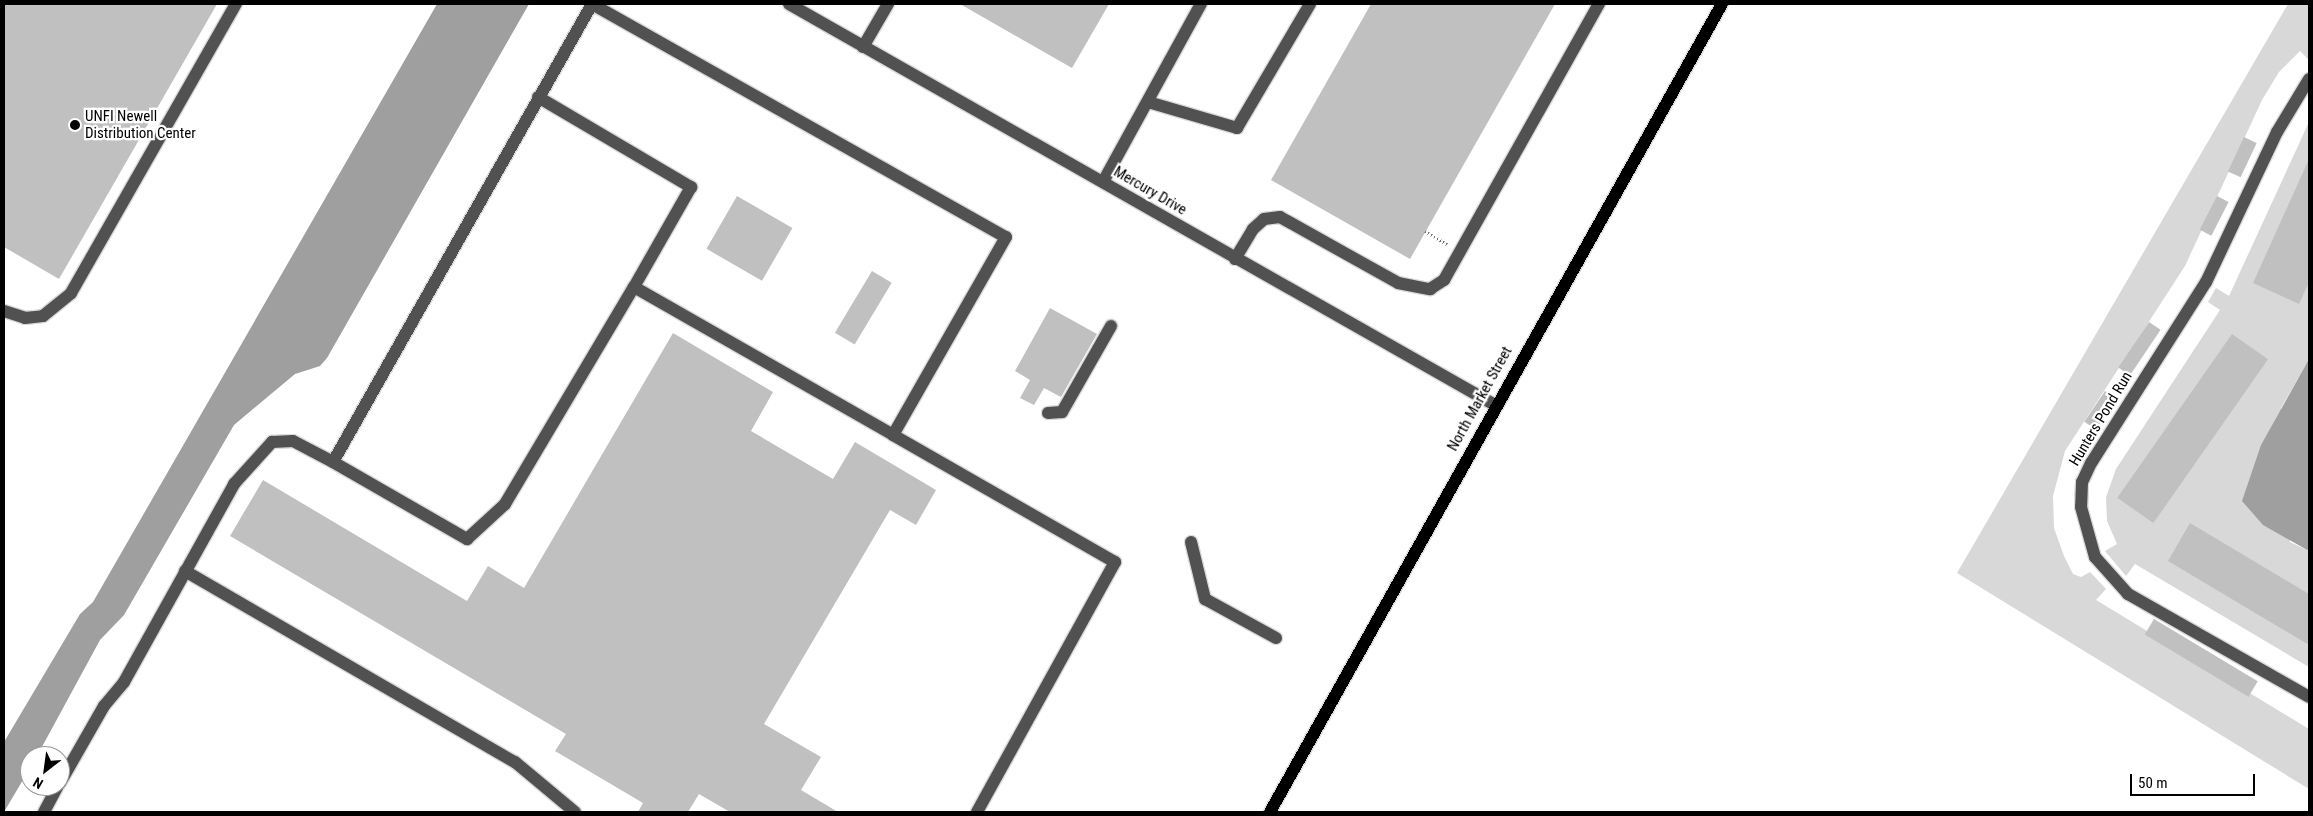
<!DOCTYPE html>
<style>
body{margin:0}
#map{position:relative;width:2313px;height:816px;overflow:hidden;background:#fff;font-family:"Roboto Condensed",sans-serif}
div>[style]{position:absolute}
.green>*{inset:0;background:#d8d8d8}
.water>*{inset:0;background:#9f9f9f}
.building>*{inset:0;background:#c0c0c0;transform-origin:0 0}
.path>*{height:3px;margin-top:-1.5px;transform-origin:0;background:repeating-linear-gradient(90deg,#737373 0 1px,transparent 0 3.5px)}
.roads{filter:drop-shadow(1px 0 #dbdbdb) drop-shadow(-1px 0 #dbdbdb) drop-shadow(0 1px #dbdbdb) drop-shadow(0 -1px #dbdbdb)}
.minor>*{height:12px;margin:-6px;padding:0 6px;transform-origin:6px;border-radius:6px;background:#515151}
.major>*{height:12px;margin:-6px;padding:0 6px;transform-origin:6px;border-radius:6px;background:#000}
.dots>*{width:14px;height:14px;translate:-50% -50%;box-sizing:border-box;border:2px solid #fff;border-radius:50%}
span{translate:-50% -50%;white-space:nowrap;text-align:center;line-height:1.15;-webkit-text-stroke:4.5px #fff;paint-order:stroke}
.poi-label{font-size:15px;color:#000}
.left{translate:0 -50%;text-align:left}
.street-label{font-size:15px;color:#000}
.frame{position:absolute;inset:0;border:5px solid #000;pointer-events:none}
.north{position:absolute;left:20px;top:746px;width:50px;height:50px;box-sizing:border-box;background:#fff;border:1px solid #999;border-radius:50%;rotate:210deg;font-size:14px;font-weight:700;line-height:20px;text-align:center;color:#000}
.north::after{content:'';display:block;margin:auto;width:18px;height:22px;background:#000;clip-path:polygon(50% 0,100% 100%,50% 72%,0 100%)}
.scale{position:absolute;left:2130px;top:774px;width:125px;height:22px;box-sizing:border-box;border:2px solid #000;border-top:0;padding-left:6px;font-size:15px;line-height:18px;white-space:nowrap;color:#000;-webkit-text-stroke:4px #fff;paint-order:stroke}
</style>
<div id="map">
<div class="green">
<i style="clip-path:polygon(2288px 4px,2309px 4px,2309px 60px,2300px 51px,2279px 72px,2262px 100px,2185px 266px,2065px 451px,2053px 496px,2054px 528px,2064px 556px,2073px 574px,2081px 577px,2090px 572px,2106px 589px,2096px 600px,2309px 729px,2309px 789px,1957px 573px)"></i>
<i style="clip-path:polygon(2309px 122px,2309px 359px,2281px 408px,2290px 542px,2309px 551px,2309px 667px,2135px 564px,2126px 576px,2105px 551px,2117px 544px,2107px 521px,2106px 497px,2116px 469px,2220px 310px,2208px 302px,2216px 288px,2229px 296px)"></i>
</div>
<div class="water">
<i style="clip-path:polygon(437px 4px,529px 4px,327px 358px,320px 366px,295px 374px,234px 425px,124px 615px,100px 640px,37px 756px,30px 756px,30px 768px,4px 812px,4px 742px,80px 614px,93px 602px)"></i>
<i style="clip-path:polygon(2309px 359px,2309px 551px,2263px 525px,2242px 501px,2261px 445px)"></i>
</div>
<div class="building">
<i style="clip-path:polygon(4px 4px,217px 4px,59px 279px,4px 247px)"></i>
<i style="clip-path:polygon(960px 4px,1109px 4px,1072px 68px)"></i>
<i style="clip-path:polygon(1371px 4px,1555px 4px,1410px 259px,1271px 180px)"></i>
<i style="left:2244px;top:137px;width:14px;height:38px;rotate:25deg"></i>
<i style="clip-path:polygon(2309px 159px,2309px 282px,2299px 304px,2253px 283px)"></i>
<i style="left:737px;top:196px;width:64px;height:61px;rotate:30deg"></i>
<i style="left:2217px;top:196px;width:13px;height:38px;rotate:27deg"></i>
<i style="left:872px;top:271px;width:23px;height:72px;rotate:31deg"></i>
<i style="clip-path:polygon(1050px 308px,1097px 334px,1061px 397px,1044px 388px,1034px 405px,1020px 398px,1030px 380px,1015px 371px)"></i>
<i style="left:2149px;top:322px;width:14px;height:55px;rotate:34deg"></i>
<i style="clip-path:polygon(673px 333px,773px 392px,751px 431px,833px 479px,855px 442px,936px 490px,916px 525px,890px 510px,764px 724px,821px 757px,801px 790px,838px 812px,730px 812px,699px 794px,688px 812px,638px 812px,643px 803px,555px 751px,566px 734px,230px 536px,263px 480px,467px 601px,488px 566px,524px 588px)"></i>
<i style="left:2232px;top:334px;width:44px;height:200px;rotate:35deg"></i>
<i style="left:2105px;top:391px;width:14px;height:37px;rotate:34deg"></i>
<i style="clip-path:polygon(2190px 523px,2309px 594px,2309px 645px,2168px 561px)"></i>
<i style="left:2154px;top:619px;width:121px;height:18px;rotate:31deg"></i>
</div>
<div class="path">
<i style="left:1425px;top:231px;width:27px;rotate:31deg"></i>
</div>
<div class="roads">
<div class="minor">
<i style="left:592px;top:4px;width:475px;rotate:29.4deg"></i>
<i style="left:1006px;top:237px;width:228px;rotate:119.7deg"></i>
<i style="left:893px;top:435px;width:256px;rotate:29.8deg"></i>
<i style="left:1115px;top:562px;width:286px;rotate:118.9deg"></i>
<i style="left:789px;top:4px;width:812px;rotate:29.6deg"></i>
<i style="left:863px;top:47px;width:50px;rotate:-59.8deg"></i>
<i style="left:2309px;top:79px;width:62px;rotate:121.1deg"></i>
<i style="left:2277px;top:132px;width:166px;rotate:115.3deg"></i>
<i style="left:2206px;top:282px;width:214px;rotate:122.4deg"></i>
<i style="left:2091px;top:463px;width:21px;rotate:115deg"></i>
<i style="left:2082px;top:482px;width:25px;rotate:92deg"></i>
<i style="left:2081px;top:507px;width:52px;rotate:74.4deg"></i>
<i style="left:2095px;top:557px;width:50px;rotate:48.3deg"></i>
<i style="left:2128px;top:594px;width:208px;rotate:29.6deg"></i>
<i style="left:538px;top:97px;width:178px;rotate:30.5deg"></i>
<i style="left:691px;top:187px;width:115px;rotate:119.7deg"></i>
<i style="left:1148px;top:102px;width:93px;rotate:16.3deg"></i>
<i style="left:1237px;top:128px;width:144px;rotate:-59.5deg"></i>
<i style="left:1103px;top:182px;width:203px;rotate:-61.2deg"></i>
<i style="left:1235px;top:259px;width:35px;rotate:-59deg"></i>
<i style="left:1253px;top:229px;width:15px;rotate:-42deg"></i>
<i style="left:1264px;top:219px;width:16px;rotate:-7deg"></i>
<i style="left:1280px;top:217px;width:135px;rotate:29.2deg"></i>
<i style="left:1398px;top:283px;width:33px;rotate:11deg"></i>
<i style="left:1430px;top:289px;width:17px;rotate:-33deg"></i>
<i style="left:1444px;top:280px;width:317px;rotate:-60.7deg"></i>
<i style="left:4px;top:311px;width:22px;rotate:18deg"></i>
<i style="left:25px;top:318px;width:18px;rotate:-6deg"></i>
<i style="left:43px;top:316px;width:36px;rotate:-39deg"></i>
<i style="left:71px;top:293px;width:333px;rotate:-60.3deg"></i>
<i style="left:1048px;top:413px;width:14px;rotate:-4deg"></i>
<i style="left:1062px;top:412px;width:99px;rotate:-60.3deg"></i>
<i style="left:333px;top:462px;width:155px;rotate:29.9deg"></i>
<i style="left:467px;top:539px;width:52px;rotate:-42.6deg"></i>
<i style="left:505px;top:504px;width:252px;rotate:-59.3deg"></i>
<i style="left:634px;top:287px;width:298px;rotate:29.7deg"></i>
<i style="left:1191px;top:542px;width:59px;rotate:76.2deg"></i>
<i style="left:1205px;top:599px;width:81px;rotate:28.8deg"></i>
<i style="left:185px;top:571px;width:381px;rotate:30.1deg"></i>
<i style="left:515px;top:762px;width:78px;rotate:39.8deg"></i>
<i style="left:60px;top:783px;width:89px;rotate:-60.3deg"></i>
<i style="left:104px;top:706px;width:31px;rotate:-50deg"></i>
<i style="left:124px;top:682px;width:227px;rotate:-60.9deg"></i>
<i style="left:234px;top:484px;width:57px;rotate:-47.9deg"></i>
<i style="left:272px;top:442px;width:21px;rotate:-3deg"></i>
<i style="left:293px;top:441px;width:45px;rotate:27.7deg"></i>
<i style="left:333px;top:462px;width:526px;rotate:-60.51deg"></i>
<i style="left:44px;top:812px;width:30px;rotate:-62deg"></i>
</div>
<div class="major">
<i style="left:1270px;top:812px;width:926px;rotate:-60.78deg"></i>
</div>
</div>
<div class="dots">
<i style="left:75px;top:125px;background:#000"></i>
</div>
<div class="poi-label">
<span class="left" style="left:85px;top:125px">UNFI Newell<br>Distribution Center</span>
</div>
<div class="street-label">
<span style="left:1150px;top:191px;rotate:30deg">Mercury Drive</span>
<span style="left:1480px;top:399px;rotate:-61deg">North Market Street</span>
<span style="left:2101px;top:419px;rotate:-59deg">Hunters Pond Run</span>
</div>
<div class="frame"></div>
<div class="north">N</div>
<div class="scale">50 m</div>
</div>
